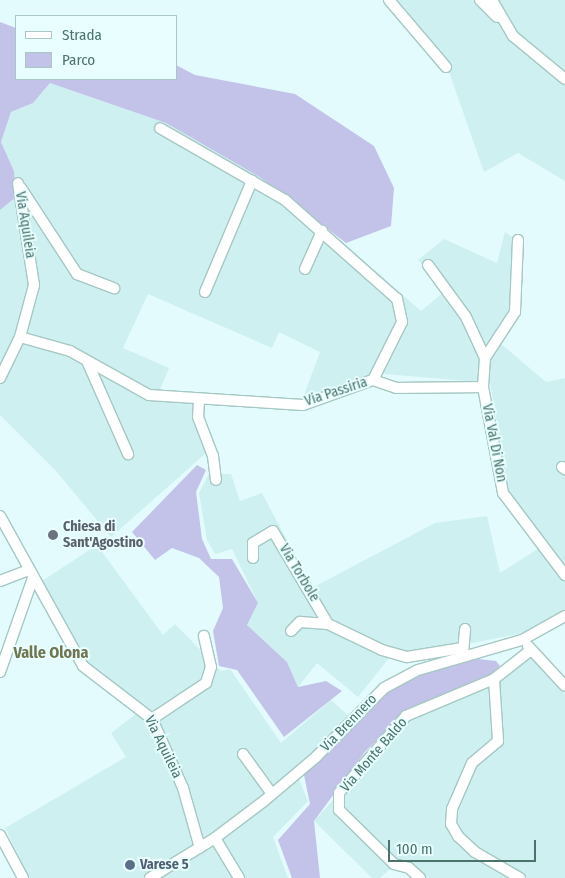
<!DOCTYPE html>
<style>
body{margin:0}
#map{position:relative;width:565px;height:878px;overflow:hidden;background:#e3fbfc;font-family:"Fira Sans Condensed",sans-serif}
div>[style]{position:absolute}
.residential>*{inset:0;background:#cff0f0}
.green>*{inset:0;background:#c3c2e9}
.roads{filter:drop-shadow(1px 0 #a5c8c3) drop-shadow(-1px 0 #a5c8c3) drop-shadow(0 1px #a5c8c3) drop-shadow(0 -1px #a5c8c3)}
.minor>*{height:10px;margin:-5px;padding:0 5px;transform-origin:5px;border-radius:5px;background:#fff}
.dots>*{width:14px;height:14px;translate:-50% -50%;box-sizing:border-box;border:2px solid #e9feff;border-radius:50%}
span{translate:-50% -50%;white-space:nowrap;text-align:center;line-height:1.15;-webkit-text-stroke:4px #e9feff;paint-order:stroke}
.street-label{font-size:14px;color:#4a746b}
.worship-label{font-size:14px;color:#5b616d;font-weight:700}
.left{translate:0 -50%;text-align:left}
.service-label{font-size:14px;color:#4e5e75;font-weight:700}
.quarter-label{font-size:16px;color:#727650;font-weight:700}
.legend{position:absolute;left:15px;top:15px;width:162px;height:65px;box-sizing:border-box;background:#e9feff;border:1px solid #a9c7c4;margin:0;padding:6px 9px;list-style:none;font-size:15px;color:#4a746b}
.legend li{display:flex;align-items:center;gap:10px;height:25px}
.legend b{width:25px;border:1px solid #a9c7c4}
.scale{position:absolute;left:388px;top:840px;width:148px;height:22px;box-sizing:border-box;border:2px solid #4a746b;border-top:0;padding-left:6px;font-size:15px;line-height:18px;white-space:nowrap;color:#4a746b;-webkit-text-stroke:4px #e9feff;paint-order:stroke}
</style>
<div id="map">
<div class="residential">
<i style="clip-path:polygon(396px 0,565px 0,565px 181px,518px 153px,484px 172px,447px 66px)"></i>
<i style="clip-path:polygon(50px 83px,166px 123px,261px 178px,306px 210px,421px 311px,445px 291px,418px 260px,444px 239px,497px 263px,505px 232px,519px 242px,512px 305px,494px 338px,546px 382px,565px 378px,565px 612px,548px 628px,443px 649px,393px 653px,358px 697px,317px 663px,298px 687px,287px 662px,247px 625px,258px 603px,232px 549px,215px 554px,207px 540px,199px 493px,209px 474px,231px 474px,240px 501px,262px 493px,312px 588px,435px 523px,487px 516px,500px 573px,547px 543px,509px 494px,490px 383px,373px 373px,301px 403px,320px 352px,279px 332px,272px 348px,148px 294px,123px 348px,169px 368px,160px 390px,192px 395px,205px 454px,111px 537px,56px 471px,0 415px,0 210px,16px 197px,14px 171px,1px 142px,11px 112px,33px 103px)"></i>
<i style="clip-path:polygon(97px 545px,163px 635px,175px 624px,221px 671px,230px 669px,281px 743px,331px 700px,349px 716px,296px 772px,308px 801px,273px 837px,288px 878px,29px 878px,5px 828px,126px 757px,111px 733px,140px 711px,86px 667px,39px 583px)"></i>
<i style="clip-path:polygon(529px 656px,565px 690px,565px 878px,423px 878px,397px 863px,380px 878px,372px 878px,314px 821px,408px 718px)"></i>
</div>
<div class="green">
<i style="clip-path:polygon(0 22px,16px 28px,16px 79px,176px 79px,176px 65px,195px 75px,295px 94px,374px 146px,394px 188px,391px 226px,346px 243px,261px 178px,166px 123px,50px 83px,33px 103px,11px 112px,1px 142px,14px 171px,16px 197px,0 210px)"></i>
<i style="clip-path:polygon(197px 465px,206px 470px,196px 492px,202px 539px,211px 559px,232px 559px,258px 603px,247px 625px,287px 662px,298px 687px,326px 681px,342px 691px,284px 737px,237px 670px,219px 666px,213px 631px,223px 608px,219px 577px,199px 558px,172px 548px,155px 560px,132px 532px)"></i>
<i style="clip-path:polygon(478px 659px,496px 661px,500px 666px,490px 676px,404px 712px,365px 752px,314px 821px,320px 878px,292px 878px,278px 840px,310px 804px,304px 775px,386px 693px,421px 674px)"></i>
</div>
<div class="roads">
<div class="minor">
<i style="left:389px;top:0;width:88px;rotate:49.6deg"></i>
<i style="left:480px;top:0;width:24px;rotate:45deg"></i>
<i style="left:492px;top:0;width:42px;rotate:59.7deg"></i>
<i style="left:513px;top:36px;width:67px;rotate:39.6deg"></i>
<i style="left:21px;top:188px;width:103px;rotate:56.9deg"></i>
<i style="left:77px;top:274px;width:40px;rotate:21deg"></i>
<i style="left:518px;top:240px;width:72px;rotate:92.4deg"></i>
<i style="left:515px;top:312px;width:55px;rotate:123.1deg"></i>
<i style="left:485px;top:358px;width:29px;rotate:94deg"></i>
<i style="left:483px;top:387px;width:108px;rotate:79.3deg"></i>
<i style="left:503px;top:493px;width:103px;rotate:52.9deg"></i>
<i style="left:428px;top:265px;width:64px;rotate:53.8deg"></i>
<i style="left:466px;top:317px;width:45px;rotate:65.1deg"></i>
<i style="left:305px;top:269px;width:42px;rotate:-65.9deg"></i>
<i style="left:205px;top:292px;width:121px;rotate:-67.1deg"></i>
<i style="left:20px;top:337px;width:52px;rotate:15.6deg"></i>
<i style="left:70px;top:351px;width:90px;rotate:29.1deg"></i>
<i style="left:149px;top:395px;width:154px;rotate:3.7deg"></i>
<i style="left:303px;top:405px;width:74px;rotate:-19.7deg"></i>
<i style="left:373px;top:380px;width:65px;rotate:-63.4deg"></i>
<i style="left:402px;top:322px;width:24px;rotate:-102deg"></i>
<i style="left:397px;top:299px;width:149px;rotate:-138.5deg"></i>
<i style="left:285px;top:200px;width:144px;rotate:-150.1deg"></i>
<i style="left:87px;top:361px;width:102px;rotate:66.2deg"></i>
<i style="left:0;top:378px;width:46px;rotate:-64deg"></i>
<i style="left:20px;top:337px;width:54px;rotate:-74.9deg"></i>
<i style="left:34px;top:285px;width:103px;rotate:-98.9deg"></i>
<i style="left:373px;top:380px;width:24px;rotate:19deg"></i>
<i style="left:396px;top:388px;width:87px;rotate:-0.7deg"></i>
<i style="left:199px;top:400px;width:17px;rotate:93deg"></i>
<i style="left:198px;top:417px;width:42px;rotate:69deg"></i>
<i style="left:213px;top:456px;width:24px;rotate:83deg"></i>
<i style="left:562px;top:467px;width:4px;rotate:34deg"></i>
<i style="left:0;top:516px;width:171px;rotate:61deg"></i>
<i style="left:83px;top:666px;width:87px;rotate:37.5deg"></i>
<i style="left:152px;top:719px;width:76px;rotate:65.8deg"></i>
<i style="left:183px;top:788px;width:62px;rotate:74.2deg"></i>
<i style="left:253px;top:558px;width:15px;rotate:-90deg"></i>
<i style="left:253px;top:543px;width:23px;rotate:-31deg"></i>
<i style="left:273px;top:531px;width:108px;rotate:59.4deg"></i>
<i style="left:328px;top:624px;width:60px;rotate:25.7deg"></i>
<i style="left:382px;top:650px;width:26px;rotate:16deg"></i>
<i style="left:407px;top:657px;width:56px;rotate:-9.3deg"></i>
<i style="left:0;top:581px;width:31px;rotate:-21deg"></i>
<i style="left:291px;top:631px;width:13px;rotate:-45deg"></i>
<i style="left:300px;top:622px;width:28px;rotate:4deg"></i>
<i style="left:528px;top:646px;width:54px;rotate:47.2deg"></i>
<i style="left:463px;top:653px;width:24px;rotate:-85deg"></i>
<i style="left:0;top:672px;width:100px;rotate:-70.7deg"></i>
<i style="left:152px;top:719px;width:65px;rotate:-33.7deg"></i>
<i style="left:206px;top:683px;width:17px;rotate:-73deg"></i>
<i style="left:211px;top:667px;width:32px;rotate:-103deg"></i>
<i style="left:243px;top:754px;width:49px;rotate:54.1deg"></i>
<i style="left:0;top:835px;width:49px;rotate:61.9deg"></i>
<i style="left:215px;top:838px;width:47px;rotate:59deg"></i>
<i style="left:150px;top:878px;width:76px;rotate:-31.6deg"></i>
<i style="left:215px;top:838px;width:61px;rotate:-37.1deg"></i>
<i style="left:264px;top:801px;width:68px;rotate:-40.2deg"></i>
<i style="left:316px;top:757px;width:97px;rotate:-45.4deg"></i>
<i style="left:384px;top:688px;width:38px;rotate:-28deg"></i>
<i style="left:418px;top:670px;width:108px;rotate:-16.1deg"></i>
<i style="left:522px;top:640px;width:49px;rotate:-29.2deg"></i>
<i style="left:420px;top:878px;width:15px;rotate:-138deg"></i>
<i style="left:409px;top:868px;width:16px;rotate:-165deg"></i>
<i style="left:394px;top:864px;width:77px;rotate:-135.5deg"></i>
<i style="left:339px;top:810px;width:17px;rotate:-90deg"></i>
<i style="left:339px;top:793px;width:102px;rotate:-49deg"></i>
<i style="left:406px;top:716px;width:95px;rotate:-22.8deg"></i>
<i style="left:520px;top:878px;width:52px;rotate:-150deg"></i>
<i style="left:475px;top:852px;width:23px;rotate:-137deg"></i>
<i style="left:458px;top:836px;width:14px;rotate:-120deg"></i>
<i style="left:451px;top:824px;width:15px;rotate:-86deg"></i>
<i style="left:452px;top:809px;width:50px;rotate:-66.5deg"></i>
<i style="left:472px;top:763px;width:34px;rotate:-40deg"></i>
<i style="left:498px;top:741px;width:62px;rotate:-93.7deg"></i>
<i style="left:494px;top:679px;width:47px;rotate:-38.1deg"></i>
</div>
</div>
<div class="dots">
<i style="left:53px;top:535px;background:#6b7280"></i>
<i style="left:130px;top:865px;background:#5c6f8a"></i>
</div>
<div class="street-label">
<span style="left:25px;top:225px;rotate:81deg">Via Aquileia</span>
<span style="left:336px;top:392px;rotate:-18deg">Via Passiria</span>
<span style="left:494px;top:443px;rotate:79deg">Via Val Di Non</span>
<span style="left:299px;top:573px;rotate:59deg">Via Torbole</span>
<span style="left:349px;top:723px;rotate:-46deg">Via Brennero</span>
<span style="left:163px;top:747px;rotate:64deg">Via Aquileia</span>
<span style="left:374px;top:755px;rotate:-49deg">Via Monte Baldo</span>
</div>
<div class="worship-label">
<span class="left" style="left:63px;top:535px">Chiesa di<br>Sant'Agostino</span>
</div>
<div class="service-label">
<span class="left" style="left:140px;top:865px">Varese 5</span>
</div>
<div class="quarter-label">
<span style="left:51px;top:653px">Valle Olona</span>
</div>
<ul class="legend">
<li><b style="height:6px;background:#fff"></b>Strada</li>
<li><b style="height:14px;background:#c3c2e9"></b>Parco</li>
</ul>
<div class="scale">100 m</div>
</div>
